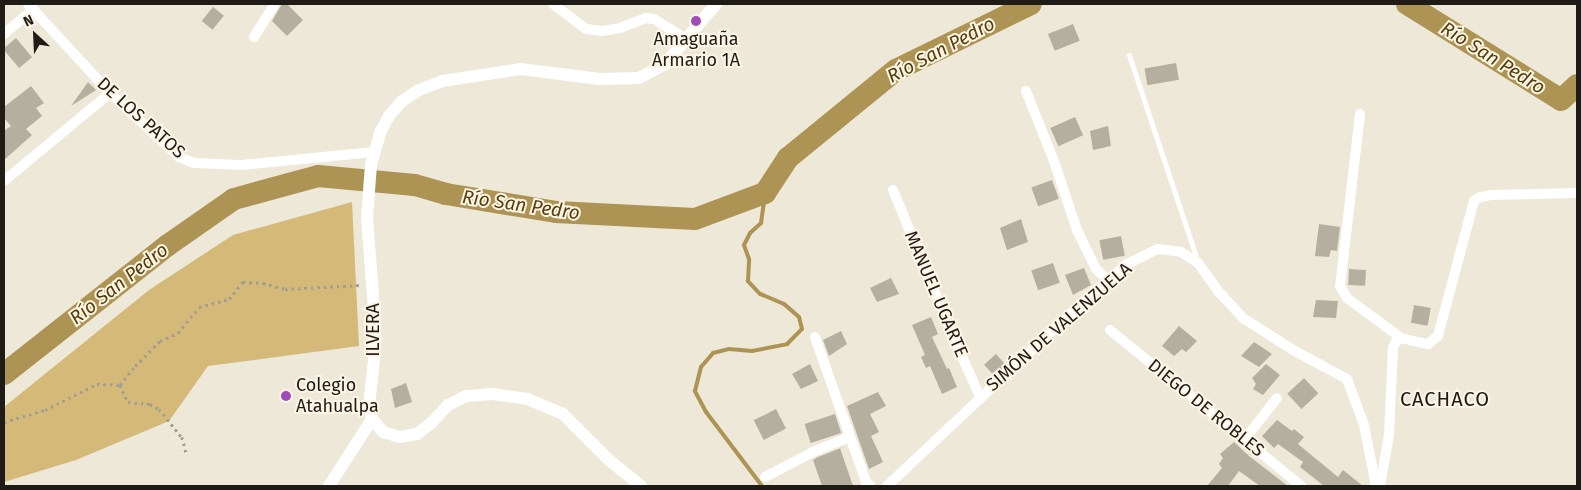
<!DOCTYPE html>
<meta charset="utf-8">
<style>
body{margin:0}
#map{position:relative;width:1581px;height:490px;overflow:hidden;background:#eee8d8;font-family:"Fira Sans",sans-serif}
div>[style]{position:absolute}
.green>*{inset:0;background:#d4b979}
.stream>*{height:4px;margin:-2px;padding:0 2px;transform-origin:2px;border-radius:2px;background:#ae9454}
.river>*{height:22px;margin:-11px;padding:0 11px;transform-origin:11px;border-radius:11px;background:#ae9454}
.building>*{inset:0;background:#b5af9f;transform-origin:0 0}
.path>*{height:2.5px;margin-top:-1.25px;transform-origin:0;background:repeating-linear-gradient(90deg,#a29d91 0 2.5px,transparent 0 6.5px)}
.service>*{height:5px;margin:-2.5px;padding:0 2.5px;transform-origin:2.5px;border-radius:2.5px;background:#fff}
.minor>*{height:10px;margin:-5px;padding:0 5px;transform-origin:5px;border-radius:5px;background:#fff}
.tertiary>*{height:12px;margin:-6px;padding:0 6px;transform-origin:6px;border-radius:6px;background:#fff}
.dots>*{width:14px;height:14px;translate:-50% -50%;box-sizing:border-box;border:2px solid #fcf5e5;border-radius:50%}
span{translate:-50% -50%;white-space:nowrap;text-align:center;line-height:1.15;-webkit-text-stroke:4px #fcf5e5;paint-order:stroke}
.poi-label{font-size:18px;color:#1f1c17}
.left{translate:0 -50%;text-align:left}
.street-label{font-size:18px;color:#1f1c17}
.water-label{font-size:19px;color:#523f0a;font-style:italic}
.quarter-label{font-size:20px;color:#1f1c17;letter-spacing:1px}
.frame{position:absolute;inset:0;border:5px solid #1f1c17;pointer-events:none}
.north{position:absolute;left:10px;top:10px;width:50px;height:50px;-webkit-text-stroke:4px #fcf5e5;paint-order:stroke;rotate:335deg;font-size:14px;font-weight:700;line-height:20px;text-align:center;color:#1f1c17}
.north::after{content:'';display:block;margin:auto;width:18px;height:22px;background:#1f1c17;clip-path:polygon(50% 0,100% 100%,50% 72%,0 100%)}
</style>
<div id="map">
<div class="green">
<i style="clip-path:polygon(352px 202px,359px 346px,208px 366px,169px 421px,76px 460px,4px 482px,4px 407px,149px 290px,233px 235px)"></i>
</div>
<div class="stream">
<i style="left:762px;top:486px;width:93px;rotate:-127.1deg"></i>
<i style="left:706px;top:412px;width:24px;rotate:-118deg"></i>
<i style="left:695px;top:391px;width:25px;rotate:-76deg"></i>
<i style="left:701px;top:367px;width:18px;rotate:-49deg"></i>
<i style="left:713px;top:353px;width:16px;rotate:-14deg"></i>
<i style="left:729px;top:349px;width:23px;rotate:5deg"></i>
<i style="left:752px;top:351px;width:36px;rotate:-11deg"></i>
<i style="left:787px;top:344px;width:21px;rotate:-45deg"></i>
<i style="left:802px;top:329px;width:12px;rotate:-104deg"></i>
<i style="left:799px;top:317px;width:20px;rotate:-139deg"></i>
<i style="left:784px;top:304px;width:26px;rotate:-157deg"></i>
<i style="left:760px;top:294px;width:18px;rotate:-133deg"></i>
<i style="left:748px;top:281px;width:22px;rotate:-87deg"></i>
<i style="left:749px;top:259px;width:15px;rotate:-110deg"></i>
<i style="left:744px;top:245px;width:13px;rotate:-63deg"></i>
<i style="left:750px;top:233px;width:15px;rotate:-42deg"></i>
<i style="left:761px;top:223px;width:30px;rotate:-82deg"></i>
</div>
<div class="river">
<i style="left:1407px;top:4px;width:181px;rotate:31.9deg"></i>
<i style="left:1561px;top:100px;width:22px;rotate:-43deg"></i>
<i style="left:4px;top:374px;width:209px;rotate:-38.2deg"></i>
<i style="left:168px;top:245px;width:80px;rotate:-34.9deg"></i>
<i style="left:234px;top:199px;width:87px;rotate:-15.3deg"></i>
<i style="left:318px;top:176px;width:97px;rotate:5.3deg"></i>
<i style="left:415px;top:185px;width:32px;rotate:16deg"></i>
<i style="left:446px;top:194px;width:111px;rotate:9.3deg"></i>
<i style="left:556px;top:212px;width:139px;rotate:2.9deg"></i>
<i style="left:695px;top:219px;width:75px;rotate:-20.4deg"></i>
<i style="left:765px;top:193px;width:42px;rotate:-56.7deg"></i>
<i style="left:788px;top:158px;width:139px;rotate:-39.2deg"></i>
<i style="left:896px;top:70px;width:150px;rotate:-26.1deg"></i>
</div>
<div class="building">
<i style="clip-path:polygon(282px 4px,287px 4px,303px 20px,287px 36px,272px 21px)"></i>
<i style="left:213px;top:7px;width:14px;height:18px;rotate:39deg"></i>
<i style="left:1073px;top:24px;width:18px;height:27px;rotate:68deg"></i>
<i style="left:16px;top:38px;width:25px;height:17px;rotate:50deg"></i>
<i style="left:1176px;top:63px;width:17px;height:32px;rotate:80deg"></i>
<i style="clip-path:polygon(88px 82px,96px 90px,71px 106px)"></i>
<i style="clip-path:polygon(31px 86px,44px 103px,36px 108px,42px 116px,26px 129px,32px 135px,4px 160px,4px 131px,11px 126px,4px 118px,4px 107px)"></i>
<i style="left:1075px;top:117px;width:20px;height:27px;rotate:66deg"></i>
<i style="clip-path:polygon(1108px 126px,1111px 146px,1093px 150px,1090px 131px)"></i>
<i style="left:1052px;top:180px;width:20px;height:22px;rotate:70deg"></i>
<i style="clip-path:polygon(1021px 219px,1028px 242px,1007px 250px,1000px 228px)"></i>
<i style="clip-path:polygon(1319px 224px,1340px 227px,1337px 251px,1331px 250px,1329px 257px,1315px 256px)"></i>
<i style="left:1121px;top:236px;width:20px;height:22px;rotate:79deg"></i>
<i style="left:1053px;top:263px;width:21px;height:23px;rotate:71deg"></i>
<i style="clip-path:polygon(1084px 268px,1091px 285px,1073px 295px,1065px 275px)"></i>
<i style="left:1349px;top:269px;width:17px;height:16px;rotate:3deg"></i>
<i style="clip-path:polygon(891px 278px,899px 294px,877px 302px,870px 288px)"></i>
<i style="clip-path:polygon(1316px 300px,1338px 301px,1336px 318px,1313px 317px)"></i>
<i style="left:1414px;top:305px;width:17px;height:18px;rotate:10deg"></i>
<i style="clip-path:polygon(931px 317px,938px 334px,932px 337px,947px 369px,949px 368px,957px 387px,942px 394px,930px 366px,926px 368px,921px 357px,925px 355px,912px 325px)"></i>
<i style="clip-path:polygon(1179px 326px,1197px 341px,1186px 352px,1182px 349px,1174px 356px,1162px 346px)"></i>
<i style="clip-path:polygon(841px 331px,847px 344px,829px 356px,823px 340px)"></i>
<i style="clip-path:polygon(1254px 342px,1272px 354px,1259px 367px,1241px 356px)"></i>
<i style="left:996px;top:354px;width:15px;height:16px;rotate:48deg"></i>
<i style="clip-path:polygon(810px 364px,818px 381px,801px 389px,792px 374px)"></i>
<i style="clip-path:polygon(1266px 364px,1280px 375px,1263px 395px,1253px 389px,1256px 384px,1252px 378px)"></i>
<i style="left:1304px;top:378px;width:21px;height:23px;rotate:47deg"></i>
<i style="clip-path:polygon(406px 383px,412px 402px,395px 408px,391px 389px)"></i>
<i style="clip-path:polygon(878px 392px,886px 406px,870px 414px,879px 432px,871px 436px,883px 462px,869px 469px,847px 406px)"></i>
<i style="left:776px;top:409px;width:22px;height:25px;rotate:63deg"></i>
<i style="left:835px;top:414px;width:20px;height:32px;rotate:72deg"></i>
<i style="clip-path:polygon(1277px 420px,1292px 431px,1294px 429px,1304px 437px,1298px 444px,1338px 477px,1343px 470px,1363px 486px,1324px 486px,1300px 467px,1303px 462px,1278px 444px,1274px 448px,1262px 436px)"></i>
<i style="clip-path:polygon(1234px 442px,1249px 456px,1288px 486px,1260px 486px,1239px 471px,1228px 486px,1207px 486px,1222px 468px,1219px 464px,1223px 458px,1220px 454px)"></i>
<i style="clip-path:polygon(846px 446px,840px 448px,853px 486px,822px 486px,813px 460px,818px 457px)"></i>
</div>
<div class="path">
<i style="left:120px;top:385px;width:19px;rotate:65deg"></i>
<i style="left:128px;top:402px;width:22px;rotate:5deg"></i>
<i style="left:150px;top:404px;width:10px;rotate:29deg"></i>
<i style="left:159px;top:409px;width:36px;rotate:51deg"></i>
<i style="left:182px;top:437px;width:16px;rotate:75deg"></i>
<i style="left:4px;top:422px;width:43px;rotate:-16.3deg"></i>
<i style="left:45px;top:410px;width:58px;rotate:-26.6deg"></i>
<i style="left:97px;top:384px;width:23px;rotate:2deg"></i>
<i style="left:120px;top:385px;width:24px;rotate:-52deg"></i>
<i style="left:135px;top:366px;width:35px;rotate:-45deg"></i>
<i style="left:160px;top:341px;width:20px;rotate:-24deg"></i>
<i style="left:178px;top:333px;width:33px;rotate:-51deg"></i>
<i style="left:199px;top:307px;width:31px;rotate:-15deg"></i>
<i style="left:229px;top:299px;width:22px;rotate:-51deg"></i>
<i style="left:243px;top:282px;width:20px;rotate:3deg"></i>
<i style="left:263px;top:283px;width:23px;rotate:15deg"></i>
<i style="left:285px;top:289px;width:76px;rotate:-3deg"></i>
</div>
<div class="service">
<i style="left:1129px;top:55px;width:218px;rotate:71.6deg"></i>
</div>
<div class="minor">
<i style="left:28px;top:4px;width:121px;rotate:47.3deg"></i>
<i style="left:110px;top:93px;width:94px;rotate:42.8deg"></i>
<i style="left:179px;top:157px;width:16px;rotate:22deg"></i>
<i style="left:194px;top:163px;width:48px;rotate:2.4deg"></i>
<i style="left:242px;top:165px;width:133px;rotate:-5.6deg"></i>
<i style="left:553px;top:4px;width:41px;rotate:37.1deg"></i>
<i style="left:586px;top:29px;width:16px;rotate:7deg"></i>
<i style="left:602px;top:31px;width:18px;rotate:-9deg"></i>
<i style="left:620px;top:28px;width:28px;rotate:-21deg"></i>
<i style="left:646px;top:18px;width:8px;rotate:7deg"></i>
<i style="left:654px;top:19px;width:36px;rotate:32deg"></i>
<i style="left:4px;top:34px;width:39px;rotate:-40deg"></i>
<i style="left:254px;top:37px;width:39px;rotate:-58deg"></i>
<i style="left:1026px;top:91px;width:75px;rotate:68.2deg"></i>
<i style="left:1054px;top:161px;width:73px;rotate:71.6deg"></i>
<i style="left:1077px;top:230px;width:43px;rotate:64deg"></i>
<i style="left:1096px;top:269px;width:16px;rotate:43deg"></i>
<i style="left:1360px;top:114px;width:173px;rotate:96.6deg"></i>
<i style="left:1340px;top:286px;width:14px;rotate:60deg"></i>
<i style="left:1347px;top:298px;width:67px;rotate:36.5deg"></i>
<i style="left:4px;top:181px;width:138px;rotate:-39.7deg"></i>
<i style="left:893px;top:190px;width:156px;rotate:67.7deg"></i>
<i style="left:952px;top:334px;width:69px;rotate:66deg"></i>
<i style="left:1110px;top:330px;width:247px;rotate:39.2deg"></i>
<i style="left:815px;top:337px;width:154px;rotate:70.6deg"></i>
<i style="left:866px;top:482px;width:6px;rotate:39deg"></i>
<i style="left:1244px;top:440px;width:53px;rotate:-51.8deg"></i>
<i style="left:765px;top:477px;width:56px;rotate:-27.5deg"></i>
<i style="left:815px;top:451px;width:37px;rotate:-22deg"></i>
<i style="left:887px;top:486px;width:285px;rotate:-43.2deg"></i>
<i style="left:1095px;top:291px;width:42px;rotate:-40.2deg"></i>
<i style="left:1127px;top:264px;width:34px;rotate:-26deg"></i>
<i style="left:1158px;top:249px;width:23px;rotate:7deg"></i>
<i style="left:1181px;top:252px;width:20px;rotate:33deg"></i>
<i style="left:1198px;top:263px;width:34px;rotate:54deg"></i>
<i style="left:1218px;top:291px;width:37px;rotate:47deg"></i>
<i style="left:1243px;top:318px;width:59px;rotate:32.6deg"></i>
<i style="left:1293px;top:350px;width:61px;rotate:28.2deg"></i>
<i style="left:1347px;top:379px;width:49px;rotate:69.7deg"></i>
<i style="left:1364px;top:425px;width:62px;rotate:78.9deg"></i>
<i style="left:1380px;top:486px;width:52px;rotate:-80deg"></i>
<i style="left:1389px;top:435px;width:87px;rotate:-87.4deg"></i>
<i style="left:1393px;top:348px;width:8px;rotate:-67deg"></i>
<i style="left:1396px;top:341px;width:6px;rotate:-31deg"></i>
<i style="left:1401px;top:338px;width:28px;rotate:13deg"></i>
<i style="left:1428px;top:344px;width:13px;rotate:-39deg"></i>
<i style="left:1438px;top:336px;width:140px;rotate:-75.1deg"></i>
<i style="left:1474px;top:201px;width:7px;rotate:-34deg"></i>
<i style="left:1480px;top:197px;width:11px;rotate:-10deg"></i>
<i style="left:1491px;top:195px;width:86px;rotate:-1.3deg"></i>
</div>
<div class="tertiary">
<i style="left:329px;top:486px;width:80px;rotate:-57.3deg"></i>
<i style="left:641px;top:486px;width:41px;rotate:-140.9deg"></i>
<i style="left:609px;top:460px;width:65px;rotate:-135deg"></i>
<i style="left:563px;top:414px;width:38px;rotate:-157deg"></i>
<i style="left:528px;top:399px;width:37px;rotate:-172deg"></i>
<i style="left:491px;top:394px;width:25px;rotate:175deg"></i>
<i style="left:466px;top:396px;width:20px;rotate:153deg"></i>
<i style="left:448px;top:405px;width:26px;rotate:133deg"></i>
<i style="left:430px;top:424px;width:16px;rotate:142deg"></i>
<i style="left:417px;top:434px;width:17px;rotate:170deg"></i>
<i style="left:400px;top:437px;width:18px;rotate:-164deg"></i>
<i style="left:383px;top:432px;width:17px;rotate:-130deg"></i>
<i style="left:372px;top:419px;width:13px;rotate:-103deg"></i>
<i style="left:369px;top:406px;width:47px;rotate:-83.9deg"></i>
<i style="left:374px;top:359px;width:50px;rotate:-90deg"></i>
<i style="left:374px;top:309px;width:91px;rotate:-94.4deg"></i>
<i style="left:367px;top:218px;width:53px;rotate:-85.7deg"></i>
<i style="left:371px;top:165px;width:35px;rotate:-74deg"></i>
<i style="left:381px;top:131px;width:17px;rotate:-62deg"></i>
<i style="left:389px;top:116px;width:20px;rotate:-49deg"></i>
<i style="left:402px;top:101px;width:20px;rotate:-33deg"></i>
<i style="left:419px;top:90px;width:25px;rotate:-21deg"></i>
<i style="left:442px;top:81px;width:80px;rotate:-8.6deg"></i>
<i style="left:521px;top:69px;width:79px;rotate:7.3deg"></i>
<i style="left:599px;top:79px;width:40px;rotate:-1.4deg"></i>
<i style="left:639px;top:78px;width:30px;rotate:-28deg"></i>
<i style="left:665px;top:64px;width:79px;rotate:-49.6deg"></i>
</div>
<div class="dots">
<i style="left:696px;top:21px;background:#9f4bb9"></i>
<i style="left:286px;top:396px;background:#9f4bb9"></i>
</div>
<div class="poi-label">
<span style="left:696px;top:50px">Amaguaña<br>Armario 1A</span>
<span class="left" style="left:296px;top:396px">Colegio<br>Atahualpa</span>
</div>
<div class="street-label">
<span style="left:141px;top:118px;rotate:42deg">DE LOS PATOS</span>
<span style="left:936px;top:294px;rotate:67deg">MANUEL UGARTE</span>
<span style="left:1059px;top:327px;rotate:-41deg">SIMÓN DE VALENZUELA</span>
<span style="left:373px;top:330px;rotate:-90deg">ILVERA</span>
<span style="left:1206px;top:408px;rotate:39deg">DIEGO DE ROBLES</span>
</div>
<div class="water-label">
<span style="left:941px;top:50px;rotate:-28deg">Río San Pedro</span>
<span style="left:1493px;top:58px;rotate:32deg">Río San Pedro</span>
<span style="left:521px;top:205px;rotate:8deg">Río San Pedro</span>
<span style="left:119px;top:284px;rotate:-38deg">Río San Pedro</span>
</div>
<div class="quarter-label">
<span style="left:1445px;top:399px">CACHACO</span>
</div>
<div class="frame"></div>
<div class="north">N</div>
</div>
